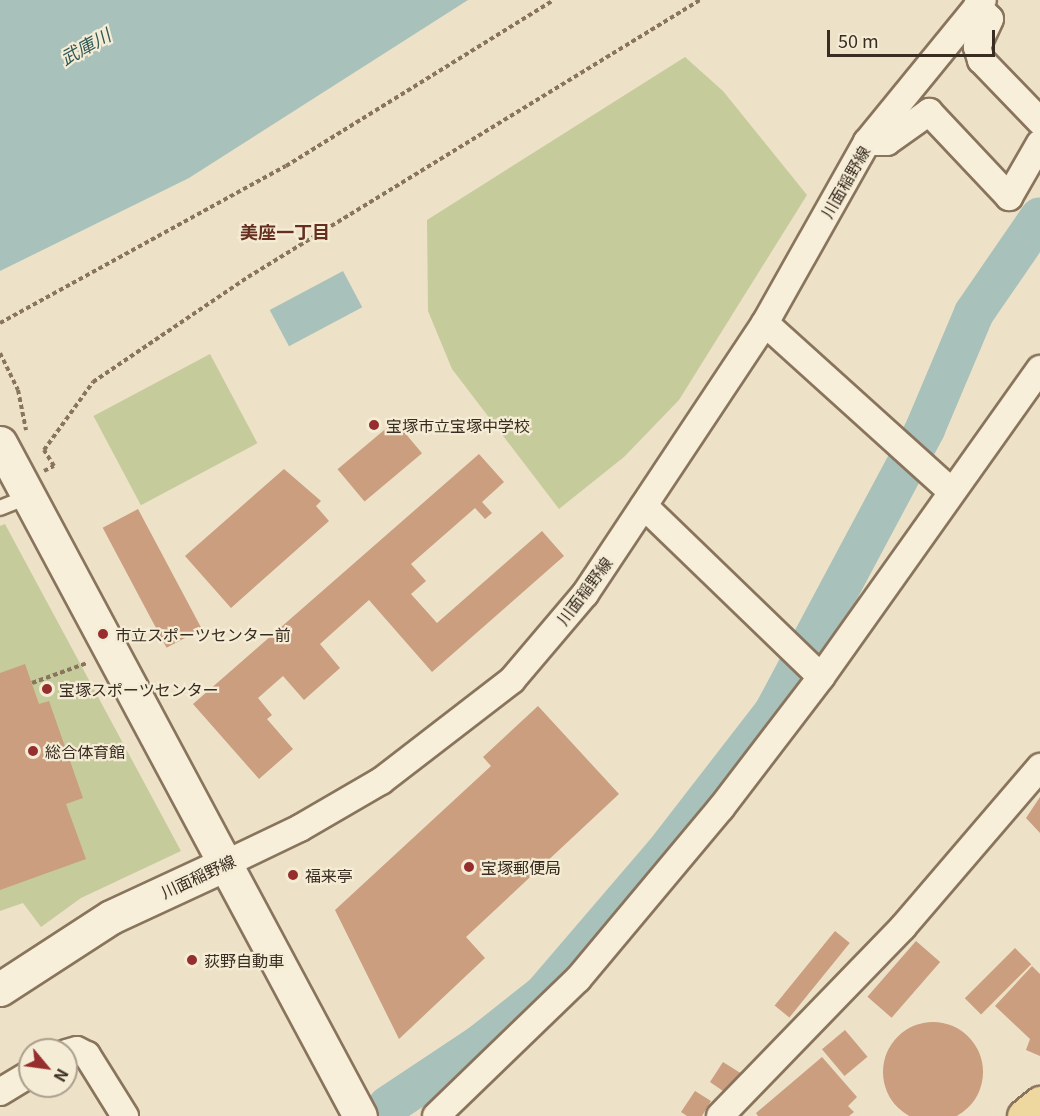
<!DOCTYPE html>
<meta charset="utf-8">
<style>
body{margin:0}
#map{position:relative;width:1040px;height:1116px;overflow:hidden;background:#ede2c7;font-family:Georgia,"Noto Sans JP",serif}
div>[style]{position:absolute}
.green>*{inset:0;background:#c6cb9b;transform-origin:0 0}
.water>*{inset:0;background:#a8c1ba;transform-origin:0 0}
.river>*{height:40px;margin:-20px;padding:0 20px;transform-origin:20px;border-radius:20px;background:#a8c1ba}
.building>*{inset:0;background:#ca9e7e;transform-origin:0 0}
.round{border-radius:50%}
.path>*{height:4px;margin-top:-2px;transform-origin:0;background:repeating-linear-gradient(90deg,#89745d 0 4.5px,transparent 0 7.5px)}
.roads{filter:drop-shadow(2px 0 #89745d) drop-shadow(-2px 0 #89745d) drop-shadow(0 2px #89745d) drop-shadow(0 -2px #89745d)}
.lane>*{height:14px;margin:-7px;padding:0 7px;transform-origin:7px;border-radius:7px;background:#f8efda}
.street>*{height:26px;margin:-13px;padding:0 13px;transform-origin:13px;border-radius:13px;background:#f8efda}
.secondary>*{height:33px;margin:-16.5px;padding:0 16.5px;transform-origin:16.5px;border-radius:16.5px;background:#f8efda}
.primary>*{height:33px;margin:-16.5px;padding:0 16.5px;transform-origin:16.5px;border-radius:16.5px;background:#efd7a0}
.dots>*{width:16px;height:16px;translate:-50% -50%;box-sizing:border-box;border:3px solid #f5ecd6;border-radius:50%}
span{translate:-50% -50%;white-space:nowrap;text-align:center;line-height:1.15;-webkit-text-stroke:4.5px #f5ecd6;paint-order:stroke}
.street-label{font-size:16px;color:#392c20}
.poi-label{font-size:16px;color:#392c20}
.left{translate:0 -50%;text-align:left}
.water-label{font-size:18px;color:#305956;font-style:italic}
.neighbourhood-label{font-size:18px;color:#652f20;font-weight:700}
.north{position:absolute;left:18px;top:1038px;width:60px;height:60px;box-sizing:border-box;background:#f5ecd6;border:2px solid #aa9f8d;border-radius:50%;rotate:119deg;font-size:16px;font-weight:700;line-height:24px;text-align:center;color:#392c20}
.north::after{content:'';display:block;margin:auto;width:21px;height:27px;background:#962e2e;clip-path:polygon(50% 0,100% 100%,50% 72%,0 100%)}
.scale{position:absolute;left:827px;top:30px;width:168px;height:27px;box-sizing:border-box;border:3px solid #392c20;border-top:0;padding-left:8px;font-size:18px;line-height:21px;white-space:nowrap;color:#392c20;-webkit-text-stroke:4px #f5ecd6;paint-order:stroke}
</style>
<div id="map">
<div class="green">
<i style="clip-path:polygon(685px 57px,723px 91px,807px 195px,679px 400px,624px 457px,559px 509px,452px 369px,428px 311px,427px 220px)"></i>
<i style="left:210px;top:354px;width:101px;height:132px;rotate:62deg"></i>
<i style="clip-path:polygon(5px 524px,181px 851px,81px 898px,41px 927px,23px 903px,0 911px,0 526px)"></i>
</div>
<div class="water">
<i style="clip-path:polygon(0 0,468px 0,189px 178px,0 271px)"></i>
<i style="left:343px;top:271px;width:41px;height:83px;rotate:62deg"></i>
</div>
<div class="river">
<i style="left:388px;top:1106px;width:112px;rotate:-33.7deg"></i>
<i style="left:481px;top:1044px;width:80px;rotate:-38.4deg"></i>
<i style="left:544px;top:994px;width:186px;rotate:-49.4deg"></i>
<i style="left:665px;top:853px;width:178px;rotate:-52.3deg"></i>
<i style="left:774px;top:712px;width:321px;rotate:-61.9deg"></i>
<i style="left:925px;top:429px;width:126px;rotate:-67.1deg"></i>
<i style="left:974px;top:313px;width:116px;rotate:-55.5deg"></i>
</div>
<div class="building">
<i style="left:395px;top:421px;width:42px;height:75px;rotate:50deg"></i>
<i style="clip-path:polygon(479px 454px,504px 482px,482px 502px,492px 513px,485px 519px,475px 508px,411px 564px,426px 581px,411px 594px,437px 623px,542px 531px,564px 556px,432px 672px,369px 600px,320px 644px,340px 668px,304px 700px,283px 676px,258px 698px,272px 715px,267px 719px,293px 749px,259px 779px,193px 704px)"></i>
<i style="clip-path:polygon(284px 469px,321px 501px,316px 506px,329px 521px,231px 608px,185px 556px)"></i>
<i style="left:138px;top:509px;width:136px;height:40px;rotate:62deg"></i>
<i style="clip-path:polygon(25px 664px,39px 704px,49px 701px,83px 798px,66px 804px,86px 859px,0 890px,0 673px)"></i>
<i style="clip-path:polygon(538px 706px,619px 794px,466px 937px,485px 958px,399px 1039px,335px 910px,491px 766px,483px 757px)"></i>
<i style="clip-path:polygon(1040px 797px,1040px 833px,1026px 818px)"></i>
<i style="left:835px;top:931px;width:19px;height:96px;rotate:39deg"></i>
<i style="left:916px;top:941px;width:32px;height:74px;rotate:41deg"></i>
<i style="left:1015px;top:948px;width:23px;height:71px;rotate:45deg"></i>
<i style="clip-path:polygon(1032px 966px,1040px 974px,1040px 1056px,1026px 1050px,1030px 1039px,995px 1006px)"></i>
<i class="round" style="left:883px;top:1022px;width:100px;height:100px"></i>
<i style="left:845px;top:1030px;width:35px;height:30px;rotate:50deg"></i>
<i style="clip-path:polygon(822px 1057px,857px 1097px,848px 1106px,854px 1112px,849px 1116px,758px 1116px,756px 1113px)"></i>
<i style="clip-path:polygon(723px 1062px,742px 1074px,723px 1091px,710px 1082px)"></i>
<i style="clip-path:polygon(695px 1091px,711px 1101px,702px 1116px,687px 1116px,681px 1112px)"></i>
</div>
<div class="path">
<i style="left:0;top:323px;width:326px;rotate:-28.8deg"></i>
<i style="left:286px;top:166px;width:315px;rotate:-31.8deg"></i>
<i style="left:0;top:353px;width:41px;rotate:64.1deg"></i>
<i style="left:18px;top:390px;width:41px;rotate:78.7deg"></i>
<i style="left:44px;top:471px;width:11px;rotate:-27deg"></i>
<i style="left:54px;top:466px;width:19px;rotate:-122deg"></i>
<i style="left:44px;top:450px;width:84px;rotate:-54.2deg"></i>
<i style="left:93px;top:382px;width:187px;rotate:-34.1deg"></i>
<i style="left:248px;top:277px;width:530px;rotate:-31.5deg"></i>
<i style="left:32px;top:683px;width:59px;rotate:-20deg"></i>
</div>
<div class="roads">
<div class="lane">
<i style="left:0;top:508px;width:29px;rotate:-22deg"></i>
</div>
<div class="street">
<i style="left:977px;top:6px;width:18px;rotate:45deg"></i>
<i style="left:990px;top:19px;width:31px;rotate:115deg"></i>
<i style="left:977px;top:47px;width:14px;rotate:73deg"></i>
<i style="left:981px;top:60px;width:85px;rotate:46deg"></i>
<i style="left:867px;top:142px;width:20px"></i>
<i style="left:887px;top:142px;width:52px;rotate:-35.5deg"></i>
<i style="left:929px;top:112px;width:117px;rotate:46.7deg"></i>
<i style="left:1009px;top:197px;width:62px;rotate:-60.1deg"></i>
<i style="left:765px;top:323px;width:251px;rotate:42.1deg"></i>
<i style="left:644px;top:506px;width:246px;rotate:44deg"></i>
<i style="left:821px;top:677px;width:378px;rotate:-54.6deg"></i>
<i style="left:225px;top:864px;width:83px;rotate:-25.6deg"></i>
<i style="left:300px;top:828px;width:94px;rotate:-30.1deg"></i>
<i style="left:381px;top:781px;width:165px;rotate:-37.6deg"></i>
<i style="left:512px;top:680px;width:113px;rotate:-49.7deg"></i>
<i style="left:585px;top:594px;width:325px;rotate:-56.4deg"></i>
<i style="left:765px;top:323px;width:208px;rotate:-60.6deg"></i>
<i style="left:867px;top:142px;width:183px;rotate:-50.8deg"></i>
<i style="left:66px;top:1053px;width:11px;rotate:-15deg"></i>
<i style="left:77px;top:1050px;width:11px;rotate:27deg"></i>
<i style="left:87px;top:1055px;width:72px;rotate:58.1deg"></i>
<i style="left:0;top:1092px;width:35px;rotate:-31deg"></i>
<i style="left:436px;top:1116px;width:197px;rotate:-44deg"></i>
<i style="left:578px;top:979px;width:223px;rotate:-50.1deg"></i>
<i style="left:721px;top:808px;width:165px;rotate:-52.6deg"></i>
<i style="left:720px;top:1116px;width:263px;rotate:-45.9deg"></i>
<i style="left:903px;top:927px;width:211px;rotate:-49.4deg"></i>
</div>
<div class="secondary">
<i style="left:0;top:443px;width:763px;rotate:61.86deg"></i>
<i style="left:0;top:989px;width:132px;rotate:-33deg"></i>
<i style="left:111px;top:917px;width:126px;rotate:-24.9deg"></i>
</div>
<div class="primary">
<i style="left:1024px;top:1116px;width:21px;rotate:-39deg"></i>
</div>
</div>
<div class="dots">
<i style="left:374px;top:425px;background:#962e2e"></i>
<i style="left:103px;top:634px;background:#962e2e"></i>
<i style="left:47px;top:689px;background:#962e2e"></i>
<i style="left:33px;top:751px;background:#962e2e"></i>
<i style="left:469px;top:867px;background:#962e2e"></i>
<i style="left:293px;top:875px;background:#962e2e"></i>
<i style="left:192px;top:960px;background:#962e2e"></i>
</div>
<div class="street-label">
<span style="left:845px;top:182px;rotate:-60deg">川面稲野線</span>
<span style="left:584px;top:591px;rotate:-53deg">川面稲野線</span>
<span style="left:198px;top:876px;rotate:-25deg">川面稲野線</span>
</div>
<div class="poi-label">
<span class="left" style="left:386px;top:425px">宝塚市立宝塚中学校</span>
<span class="left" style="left:115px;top:634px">市立スポーツセンター前</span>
<span class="left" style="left:59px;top:689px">宝塚スポーツセンター</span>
<span class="left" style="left:45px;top:751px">総合体育館</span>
<span class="left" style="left:481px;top:867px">宝塚郵便局</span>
<span class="left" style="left:305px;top:875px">福来亭</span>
<span class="left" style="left:204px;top:960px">荻野自動車</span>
</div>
<div class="water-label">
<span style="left:85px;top:46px;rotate:-29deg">武庫川</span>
</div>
<div class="neighbourhood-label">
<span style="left:285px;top:231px">美座一丁目</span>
</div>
<div class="north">N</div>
<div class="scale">50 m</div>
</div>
